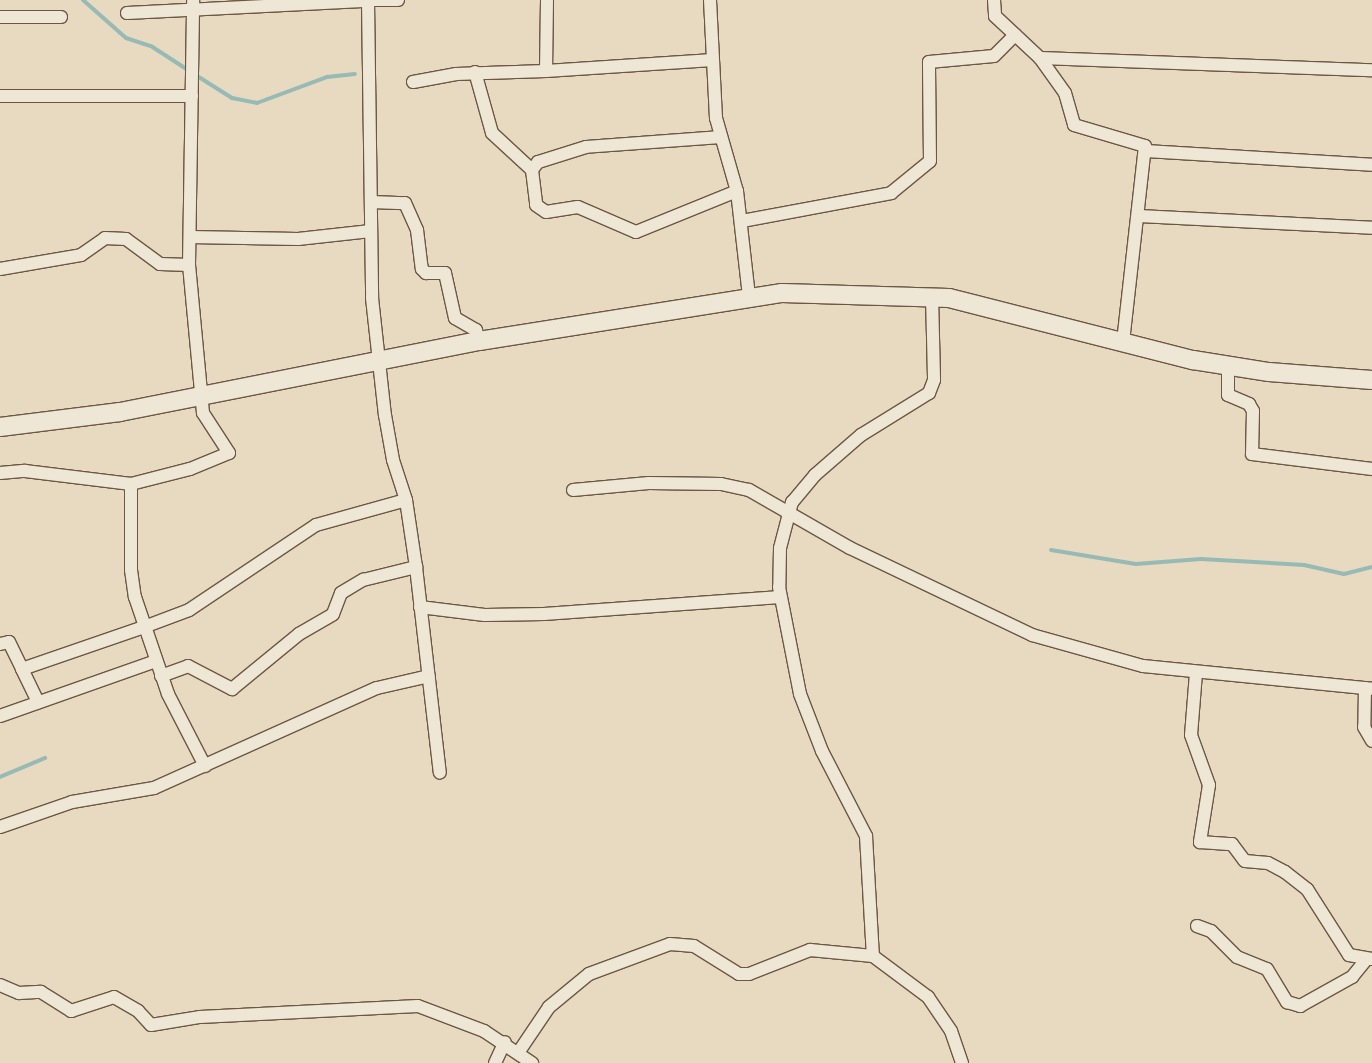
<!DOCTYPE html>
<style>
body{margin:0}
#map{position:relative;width:1372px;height:1063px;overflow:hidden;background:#e7dac0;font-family:"Gentium Book Plus",serif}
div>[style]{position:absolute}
.stream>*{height:4px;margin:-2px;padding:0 2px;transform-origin:2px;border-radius:2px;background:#97bab5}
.roads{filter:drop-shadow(1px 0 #6d5743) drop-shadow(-1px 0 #6d5743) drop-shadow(0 1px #6d5743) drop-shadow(0 -1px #6d5743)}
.street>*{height:12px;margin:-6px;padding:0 6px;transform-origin:6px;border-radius:6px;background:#efe7d6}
.secondary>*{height:18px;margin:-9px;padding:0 9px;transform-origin:9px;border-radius:9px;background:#efe7d6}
span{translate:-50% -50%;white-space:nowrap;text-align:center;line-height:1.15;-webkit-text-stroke:4px #efe7d6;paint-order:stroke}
</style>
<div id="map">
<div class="stream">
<i style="left:83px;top:0;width:57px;rotate:41.5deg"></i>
<i style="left:126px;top:38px;width:26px;rotate:18deg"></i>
<i style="left:151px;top:46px;width:44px;rotate:33deg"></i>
<i style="left:194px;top:74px;width:45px;rotate:32.3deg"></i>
<i style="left:232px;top:98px;width:25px;rotate:11deg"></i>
<i style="left:257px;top:103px;width:75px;rotate:-20.4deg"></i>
<i style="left:327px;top:77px;width:28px;rotate:-6deg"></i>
<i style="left:1051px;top:550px;width:86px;rotate:9.4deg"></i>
<i style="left:1136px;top:564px;width:65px;rotate:-4.4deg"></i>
<i style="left:1201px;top:559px;width:103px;rotate:3.3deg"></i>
<i style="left:1304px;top:565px;width:41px;rotate:12.7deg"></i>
<i style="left:1344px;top:574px;width:29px;rotate:-14deg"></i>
<i style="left:0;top:777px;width:49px;rotate:-22.9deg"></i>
</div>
<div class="roads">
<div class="street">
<i style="left:368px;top:0;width:30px"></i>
<i style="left:547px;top:0;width:71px;rotate:90.8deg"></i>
<i style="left:546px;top:71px;width:167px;rotate:-3.8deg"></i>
<i style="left:710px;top:0;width:118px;rotate:87.1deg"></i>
<i style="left:716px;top:118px;width:76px;rotate:74deg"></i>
<i style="left:737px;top:191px;width:107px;rotate:83.5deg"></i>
<i style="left:994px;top:0;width:16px;rotate:86deg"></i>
<i style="left:995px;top:16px;width:62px;rotate:43deg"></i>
<i style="left:1040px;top:58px;width:43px;rotate:54.5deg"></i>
<i style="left:1065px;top:93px;width:33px;rotate:74deg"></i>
<i style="left:1074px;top:125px;width:74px;rotate:16.5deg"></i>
<i style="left:1145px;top:146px;width:198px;rotate:96.4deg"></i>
<i style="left:127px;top:13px;width:241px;rotate:-2.9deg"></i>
<i style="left:368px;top:1px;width:297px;rotate:89.2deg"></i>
<i style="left:372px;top:298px;width:118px;rotate:83.7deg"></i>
<i style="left:385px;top:415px;width:46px;rotate:79.9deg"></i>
<i style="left:393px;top:460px;width:42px;rotate:72deg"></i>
<i style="left:406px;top:500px;width:68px;rotate:81.5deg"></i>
<i style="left:416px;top:567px;width:207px;rotate:83.4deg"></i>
<i style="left:0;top:17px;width:61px"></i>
<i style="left:1040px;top:58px;width:332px;rotate:2.1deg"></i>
<i style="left:475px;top:72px;width:63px;rotate:74.4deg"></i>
<i style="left:492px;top:133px;width:54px;rotate:42.8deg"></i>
<i style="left:413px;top:82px;width:44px;rotate:-10.5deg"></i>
<i style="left:456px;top:74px;width:90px;rotate:-1.9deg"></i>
<i style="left:0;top:96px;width:192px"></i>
<i style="left:721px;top:137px;width:135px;rotate:175.8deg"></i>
<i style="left:586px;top:147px;width:50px;rotate:162.6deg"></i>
<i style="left:538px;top:162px;width:10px;rotate:127deg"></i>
<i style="left:532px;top:170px;width:35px;rotate:83deg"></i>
<i style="left:536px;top:205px;width:12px;rotate:35deg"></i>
<i style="left:546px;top:212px;width:32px;rotate:-9deg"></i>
<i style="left:578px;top:207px;width:63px;rotate:23.3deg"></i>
<i style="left:636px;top:232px;width:109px;rotate:-22.1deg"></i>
<i style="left:1146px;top:151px;width:226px;rotate:3.5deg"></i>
<i style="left:371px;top:202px;width:34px;rotate:2deg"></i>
<i style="left:405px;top:203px;width:30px;rotate:66deg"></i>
<i style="left:417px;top:230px;width:39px;rotate:83deg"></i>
<i style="left:422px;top:269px;width:6px;rotate:45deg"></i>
<i style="left:426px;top:273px;width:19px"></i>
<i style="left:445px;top:273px;width:46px;rotate:77.5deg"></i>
<i style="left:455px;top:318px;width:24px;rotate:30deg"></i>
<i style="left:476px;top:330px;width:11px;rotate:75deg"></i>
<i style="left:1139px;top:216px;width:233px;rotate:2.9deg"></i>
<i style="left:742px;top:221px;width:152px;rotate:-10.6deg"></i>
<i style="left:891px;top:193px;width:50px;rotate:-39.4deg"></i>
<i style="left:930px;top:161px;width:99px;rotate:-90.6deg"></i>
<i style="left:929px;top:62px;width:65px;rotate:-5.3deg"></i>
<i style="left:994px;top:56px;width:30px;rotate:-45deg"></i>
<i style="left:190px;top:237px;width:108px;rotate:1.1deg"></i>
<i style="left:298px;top:239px;width:73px;rotate:-6.3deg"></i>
<i style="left:0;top:269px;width:82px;rotate:-9.8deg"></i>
<i style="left:81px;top:255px;width:29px;rotate:-35deg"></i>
<i style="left:105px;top:238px;width:21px;rotate:3deg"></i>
<i style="left:126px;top:239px;width:42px;rotate:36.3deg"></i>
<i style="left:160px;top:264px;width:29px;rotate:2deg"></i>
<i style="left:932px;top:296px;width:84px;rotate:88.6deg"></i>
<i style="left:934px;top:380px;width:14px;rotate:111deg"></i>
<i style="left:929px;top:393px;width:80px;rotate:148.3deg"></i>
<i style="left:861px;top:435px;width:61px;rotate:139deg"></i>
<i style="left:815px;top:475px;width:35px;rotate:130deg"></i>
<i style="left:792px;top:502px;width:48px;rotate:104.6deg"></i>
<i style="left:780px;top:548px;width:39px;rotate:91deg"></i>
<i style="left:779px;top:587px;width:109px;rotate:78.9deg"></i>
<i style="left:800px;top:694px;width:61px;rotate:68.9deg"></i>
<i style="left:822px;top:751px;width:96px;rotate:62.6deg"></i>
<i style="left:866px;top:836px;width:120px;rotate:86.7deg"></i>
<i style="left:873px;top:956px;width:69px;rotate:36.7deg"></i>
<i style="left:928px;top:997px;width:41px;rotate:55.9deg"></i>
<i style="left:951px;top:1031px;width:34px;rotate:71deg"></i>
<i style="left:1228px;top:366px;width:29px;rotate:90deg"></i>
<i style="left:1228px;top:395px;width:23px;rotate:23deg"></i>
<i style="left:1249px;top:404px;width:8px;rotate:60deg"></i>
<i style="left:1253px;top:411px;width:43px;rotate:91.3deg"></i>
<i style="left:1252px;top:454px;width:121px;rotate:7.1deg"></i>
<i style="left:0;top:473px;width:25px;rotate:-5deg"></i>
<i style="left:25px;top:471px;width:107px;rotate:7deg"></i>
<i style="left:131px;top:484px;width:61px;rotate:-14.3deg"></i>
<i style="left:190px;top:469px;width:42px;rotate:-22.3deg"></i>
<i style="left:229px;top:453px;width:48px;rotate:-123deg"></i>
<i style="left:203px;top:413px;width:149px;rotate:-95.4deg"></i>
<i style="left:189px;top:265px;width:265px;rotate:-89.1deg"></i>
<i style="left:131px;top:484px;width:86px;rotate:90deg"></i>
<i style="left:131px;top:570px;width:27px;rotate:82deg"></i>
<i style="left:135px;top:597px;width:102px;rotate:71.2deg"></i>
<i style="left:168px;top:694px;width:81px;rotate:62.8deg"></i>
<i style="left:573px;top:490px;width:76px;rotate:-5.3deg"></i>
<i style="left:649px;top:483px;width:72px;rotate:0.8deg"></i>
<i style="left:721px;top:484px;width:29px;rotate:12deg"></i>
<i style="left:749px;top:490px;width:116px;rotate:29.9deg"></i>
<i style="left:850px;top:548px;width:202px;rotate:25.5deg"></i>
<i style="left:1032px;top:635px;width:115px;rotate:15.6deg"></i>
<i style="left:1143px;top:666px;width:230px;rotate:5.7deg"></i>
<i style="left:420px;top:607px;width:65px;rotate:7deg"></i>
<i style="left:485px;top:615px;width:59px;rotate:-1deg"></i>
<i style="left:544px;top:614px;width:237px;rotate:-4.1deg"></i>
<i style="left:0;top:644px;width:9px;rotate:-13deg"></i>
<i style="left:9px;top:642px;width:30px;rotate:64deg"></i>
<i style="left:22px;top:669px;width:129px;rotate:-19deg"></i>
<i style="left:144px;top:627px;width:48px;rotate:-20.7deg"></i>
<i style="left:189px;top:610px;width:153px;rotate:-33.8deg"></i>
<i style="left:316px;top:525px;width:93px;rotate:-15.5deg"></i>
<i style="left:22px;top:669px;width:37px;rotate:64deg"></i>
<i style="left:1196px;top:673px;width:62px;rotate:94.6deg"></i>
<i style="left:1191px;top:735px;width:53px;rotate:70.2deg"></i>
<i style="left:1209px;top:785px;width:58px;rotate:99deg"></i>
<i style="left:1200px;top:842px;width:32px;rotate:4deg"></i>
<i style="left:1232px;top:844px;width:21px;rotate:53deg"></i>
<i style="left:1245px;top:861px;width:23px;rotate:5deg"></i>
<i style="left:1268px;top:863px;width:19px;rotate:28deg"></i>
<i style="left:1285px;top:872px;width:28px;rotate:38deg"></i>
<i style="left:1307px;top:889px;width:78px;rotate:57.5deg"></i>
<i style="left:1349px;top:955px;width:23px;rotate:10deg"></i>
<i style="left:161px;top:676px;width:29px;rotate:-20deg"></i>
<i style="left:188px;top:666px;width:50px;rotate:27.6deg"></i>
<i style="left:232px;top:689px;width:87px;rotate:-39.4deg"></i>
<i style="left:299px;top:634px;width:39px;rotate:-30deg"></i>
<i style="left:333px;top:614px;width:22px;rotate:-69deg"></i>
<i style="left:341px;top:593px;width:26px;rotate:-31deg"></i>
<i style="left:363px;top:580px;width:55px;rotate:-13.8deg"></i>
<i style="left:1365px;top:688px;width:39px;rotate:91deg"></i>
<i style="left:1364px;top:727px;width:16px;rotate:60deg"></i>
<i style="left:0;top:716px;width:165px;rotate:-19.4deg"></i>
<i style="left:0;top:827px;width:76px;rotate:-19.1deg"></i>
<i style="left:72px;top:802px;width:83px;rotate:-9.7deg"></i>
<i style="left:154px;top:788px;width:244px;rotate:-24.2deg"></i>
<i style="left:377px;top:688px;width:53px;rotate:-13deg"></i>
<i style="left:1197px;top:926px;width:15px;rotate:20deg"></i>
<i style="left:1211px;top:931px;width:37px;rotate:45deg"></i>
<i style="left:1237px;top:957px;width:32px;rotate:22deg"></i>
<i style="left:1267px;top:969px;width:39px;rotate:59deg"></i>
<i style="left:1287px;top:1002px;width:14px;rotate:17deg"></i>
<i style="left:1300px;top:1006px;width:60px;rotate:-29.1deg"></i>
<i style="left:1352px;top:977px;width:22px;rotate:-51deg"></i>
<i style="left:0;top:985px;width:21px;rotate:23deg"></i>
<i style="left:19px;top:993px;width:22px;rotate:-3deg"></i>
<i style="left:41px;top:992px;width:36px;rotate:32deg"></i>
<i style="left:71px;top:1011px;width:45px;rotate:-18deg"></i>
<i style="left:114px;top:997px;width:28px;rotate:30deg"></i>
<i style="left:138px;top:1011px;width:19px;rotate:47deg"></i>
<i style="left:151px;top:1025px;width:50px;rotate:-9.3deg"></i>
<i style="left:200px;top:1017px;width:218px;rotate:-2.9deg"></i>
<i style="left:418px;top:1006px;width:71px;rotate:20.7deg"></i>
<i style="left:484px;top:1031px;width:58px;rotate:33.7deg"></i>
<i style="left:518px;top:1053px;width:55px;rotate:-56deg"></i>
<i style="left:549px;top:1007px;width:52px;rotate:-39.5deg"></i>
<i style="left:589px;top:974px;width:86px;rotate:-20.3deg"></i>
<i style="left:670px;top:944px;width:24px;rotate:5deg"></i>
<i style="left:694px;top:946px;width:53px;rotate:31.9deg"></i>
<i style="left:739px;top:974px;width:10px"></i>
<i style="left:749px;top:974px;width:66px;rotate:-21.5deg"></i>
<i style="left:810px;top:950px;width:63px;rotate:5.4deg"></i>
<i style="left:495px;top:1063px;width:23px;rotate:-65deg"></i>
</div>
<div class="secondary">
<i style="left:0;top:427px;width:121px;rotate:-7.1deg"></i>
<i style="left:120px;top:412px;width:366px;rotate:-11.2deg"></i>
<i style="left:479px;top:341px;width:307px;rotate:-9deg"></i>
<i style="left:782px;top:293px;width:167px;rotate:1.7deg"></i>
<i style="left:949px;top:298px;width:252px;rotate:14.3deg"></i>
<i style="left:1193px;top:360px;width:77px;rotate:9deg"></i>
<i style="left:1269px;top:372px;width:103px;rotate:4.4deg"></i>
</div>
</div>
</div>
